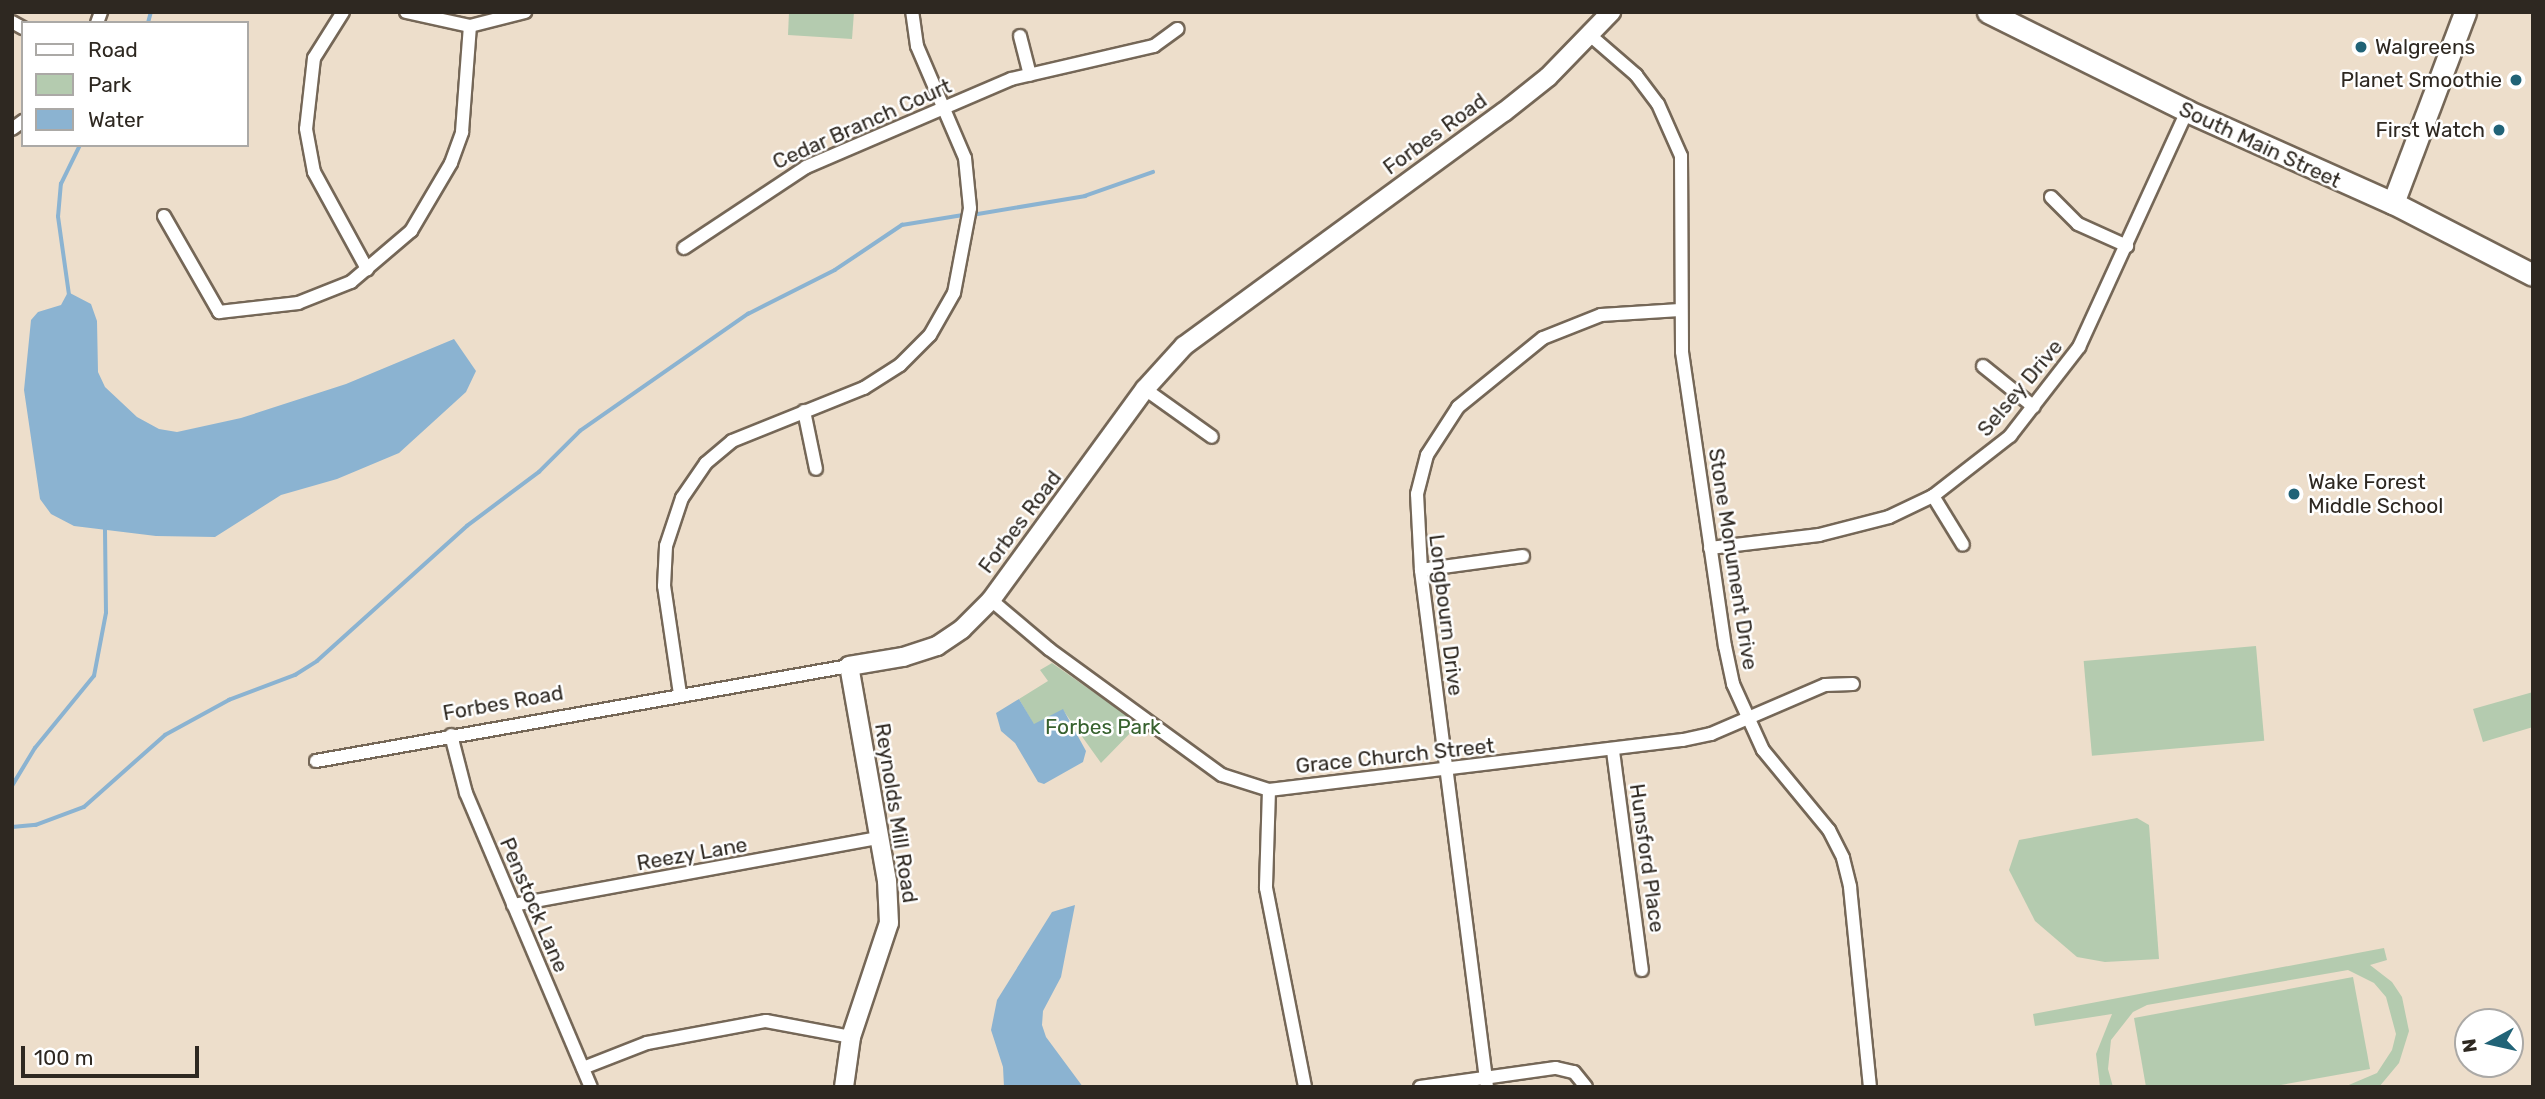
<!DOCTYPE html>
<style>
body{margin:0}
#map{position:relative;width:2545px;height:1099px;overflow:hidden;background:#eddecb;font-family:Rubik,sans-serif}
div>[style]{position:absolute}
.green>*{inset:0;background:#b4cbaf;transform-origin:0 0}
.water>*{inset:0;background:#8bb3d1}
.stream>*{height:3.5px;margin:-1.75px;padding:0 1.75px;transform-origin:1.75px;border-radius:1.75px;background:#8bb3d1}
.roads{filter:drop-shadow(2px 0 #756757) drop-shadow(-2px 0 #756757) drop-shadow(0 2px #756757) drop-shadow(0 -2px #756757)}
.street>*{height:12px;margin:-6px;padding:0 6px;transform-origin:6px;border-radius:6px;background:#fff}
.secondary>*{height:18px;margin:-9px;padding:0 9px;transform-origin:9px;border-radius:9px;background:#fff}
.primary>*{height:21px;margin:-10.5px;padding:0 10.5px;transform-origin:10.5px;border-radius:10.5px;background:#fff}
.dots>*{width:19px;height:19px;translate:-50% -50%;box-sizing:border-box;border:4px solid #fff;border-radius:50%}
span{translate:-50% -50%;white-space:nowrap;text-align:center;line-height:1.15;-webkit-text-stroke:5px #fff;paint-order:stroke}
.poi-label{font-size:21px;color:#2e2821}
.left{translate:0 -50%;text-align:left}
.right{translate:-100% -50%;text-align:right}
.street-label{font-size:21px;color:#2e2821}
.park-label{font-size:21px;color:#37612e}
.frame{position:absolute;inset:0;border:14px solid #2e2821;pointer-events:none}
.legend{position:absolute;left:21px;top:21px;width:228px;height:126px;box-sizing:border-box;background:#fff;border:2px solid #aba9a6;margin:0;padding:9px 12px;list-style:none;font-size:21px;color:#2e2821}
.legend li{display:flex;align-items:center;gap:14px;height:35px}
.legend b{width:35px;border:2px solid #aba9a6}
.north{position:absolute;left:2454px;top:1008px;width:70px;height:70px;box-sizing:border-box;background:#fff;border:2px solid #aba9a6;border-radius:50%;rotate:262deg;font-size:19px;font-weight:700;line-height:28px;text-align:center;color:#2e2821}
.north::after{content:'';display:block;margin:auto;width:24px;height:32px;background:#216377;clip-path:polygon(50% 0,100% 100%,50% 72%,0 100%)}
.scale{position:absolute;left:21px;top:1046px;width:178px;height:32px;box-sizing:border-box;border:4px solid #2e2821;border-top:0;padding-left:9px;font-size:21px;line-height:24px;white-space:nowrap;color:#2e2821;-webkit-text-stroke:5px #fff;paint-order:stroke}
</style>
<div id="map">
<div class="green">
<i style="clip-path:polygon(789px 12px,854px 12px,852px 39px,788px 35px)"></i>
<i style="left:2256px;top:646px;width:95px;height:173px;rotate:85deg"></i>
<i style="clip-path:polygon(1052px 663px,1139px 724px,1101px 763px,1063px 710px,1034px 725px,1019px 699px,1048px 681px,1040px 670px)"></i>
<i style="clip-path:polygon(2533px 692px,2533px 727px,2483px 742px,2473px 709px)"></i>
<i style="clip-path:polygon(2137px 818px,2149px 825px,2159px 959px,2105px 962px,2077px 957px,2035px 921px,2009px 870px,2019px 840px)"></i>
<i style="clip-path:polygon(2384px 948px,2387px 960px,2370px 965px,2392px 982px,2402px 997px,2409px 1031px,2399px 1063px,2379px 1087px,2344px 1087px,2377px 1073px,2392px 1050px,2396px 1034px,2386px 997px,2374px 983px,2348px 970px,2147px 1005px,2133px 1012px,2111px 1040px,2108px 1069px,2113px 1087px,2100px 1087px,2096px 1054px,2112px 1014px,2035px 1026px,2033px 1014px)"></i>
<i style="clip-path:polygon(2353px 977px,2370px 1069px,2270px 1087px,2146px 1087px,2134px 1018px)"></i>
</div>
<div class="water">
<i style="clip-path:polygon(68px 292px,91px 304px,97px 321px,98px 372px,105px 387px,137px 417px,159px 429px,177px 432px,241px 418px,346px 384px,454px 339px,476px 371px,466px 392px,399px 453px,337px 479px,281px 495px,215px 537px,156px 536px,74px 526px,51px 514px,40px 499px,24px 390px,31px 320px,38px 312px,61px 305px)"></i>
<i style="clip-path:polygon(1019px 699px,1034px 724px,1063px 709px,1086px 751px,1083px 762px,1044px 784px,1038px 782px,1015px 743px,1001px 731px,996px 713px)"></i>
<i style="clip-path:polygon(1075px 905px,1061px 977px,1043px 1011px,1042px 1025px,1046px 1037px,1083px 1087px,1004px 1087px,1003px 1067px,991px 1030px,997px 1000px,1052px 912px)"></i>
</div>
<div class="stream">
<i style="left:148px;top:23px;width:11px;rotate:-75deg"></i>
<i style="left:972px;top:215px;width:115px;rotate:-9.5deg"></i>
<i style="left:1085px;top:196px;width:72px;rotate:-19.4deg"></i>
<i style="left:69px;top:295px;width:79px;rotate:-98deg"></i>
<i style="left:58px;top:217px;width:33px;rotate:-85deg"></i>
<i style="left:61px;top:184px;width:43px;rotate:-64deg"></i>
<i style="left:12px;top:786px;width:44px;rotate:-58.8deg"></i>
<i style="left:35px;top:748px;width:93px;rotate:-50.7deg"></i>
<i style="left:94px;top:676px;width:64px;rotate:-79.2deg"></i>
<i style="left:106px;top:613px;width:86px;rotate:-90.7deg"></i>
<i style="left:12px;top:827px;width:24px;rotate:-5deg"></i>
<i style="left:36px;top:825px;width:51px;rotate:-20.6deg"></i>
<i style="left:84px;top:807px;width:108px;rotate:-41.6deg"></i>
<i style="left:165px;top:735px;width:73px;rotate:-28.7deg"></i>
<i style="left:229px;top:700px;width:71px;rotate:-20.7deg"></i>
<i style="left:295px;top:675px;width:26px;rotate:-32deg"></i>
<i style="left:317px;top:661px;width:202px;rotate:-42deg"></i>
<i style="left:467px;top:526px;width:90px;rotate:-36.9deg"></i>
<i style="left:539px;top:472px;width:58px;rotate:-45deg"></i>
<i style="left:580px;top:431px;width:205px;rotate:-34.9deg"></i>
<i style="left:748px;top:314px;width:97px;rotate:-26.8deg"></i>
<i style="left:835px;top:270px;width:81px;rotate:-33.9deg"></i>
<i style="left:902px;top:225px;width:63px;rotate:-9.2deg"></i>
</div>
<div class="roads">
<div class="street">
<i style="left:343px;top:12px;width:54px;rotate:122.2deg"></i>
<i style="left:314px;top:58px;width:71px;rotate:96.4deg"></i>
<i style="left:306px;top:129px;width:44px;rotate:79.5deg"></i>
<i style="left:314px;top:172px;width:111px;rotate:61.3deg"></i>
<i style="left:406px;top:12px;width:66px;rotate:12.3deg"></i>
<i style="left:470px;top:26px;width:57px;rotate:-14.3deg"></i>
<i style="left:12px;top:22px;width:13px;rotate:29deg"></i>
<i style="left:97px;top:23px;width:12px;rotate:-70deg"></i>
<i style="left:1020px;top:36px;width:40px;rotate:75.6deg"></i>
<i style="left:1591px;top:36px;width:60px;rotate:40.9deg"></i>
<i style="left:1636px;top:75px;width:36px;rotate:53deg"></i>
<i style="left:1658px;top:104px;width:57px;rotate:66.1deg"></i>
<i style="left:1681px;top:156px;width:196px;rotate:89.7deg"></i>
<i style="left:1682px;top:352px;width:297px;rotate:81.7deg"></i>
<i style="left:1725px;top:646px;width:39px;rotate:78deg"></i>
<i style="left:1733px;top:684px;width:72px;rotate:65.6deg"></i>
<i style="left:1763px;top:750px;width:104px;rotate:50.5deg"></i>
<i style="left:1829px;top:830px;width:31px;rotate:63deg"></i>
<i style="left:1843px;top:858px;width:30px;rotate:76deg"></i>
<i style="left:1850px;top:887px;width:201px;rotate:84.3deg"></i>
<i style="left:12px;top:129px;width:14px;rotate:-36deg"></i>
<i style="left:2051px;top:197px;width:38px;rotate:45deg"></i>
<i style="left:2078px;top:224px;width:54px;rotate:24.2deg"></i>
<i style="left:164px;top:216px;width:111px;rotate:60.2deg"></i>
<i style="left:219px;top:312px;width:80px;rotate:-6.5deg"></i>
<i style="left:298px;top:303px;width:57px;rotate:-21.6deg"></i>
<i style="left:351px;top:282px;width:79px;rotate:-40.4deg"></i>
<i style="left:411px;top:231px;width:79px;rotate:-59.5deg"></i>
<i style="left:451px;top:163px;width:33px;rotate:-70deg"></i>
<i style="left:462px;top:132px;width:106px;rotate:-85.7deg"></i>
<i style="left:684px;top:248px;width:146px;rotate:-33.6deg"></i>
<i style="left:806px;top:167px;width:223px;rotate:-23.2deg"></i>
<i style="left:1011px;top:79px;width:147px;rotate:-13deg"></i>
<i style="left:1154px;top:46px;width:29px;rotate:-36deg"></i>
<i style="left:1983px;top:366px;width:65px;rotate:38.8deg"></i>
<i style="left:1145px;top:389px;width:82px;rotate:35.6deg"></i>
<i style="left:804px;top:411px;width:59px;rotate:78.3deg"></i>
<i style="left:1933px;top:496px;width:57px;rotate:58.5deg"></i>
<i style="left:1710px;top:548px;width:110px;rotate:-6.8deg"></i>
<i style="left:1819px;top:535px;width:72px;rotate:-14.4deg"></i>
<i style="left:1889px;top:517px;width:49px;rotate:-25.5deg"></i>
<i style="left:1933px;top:496px;width:98px;rotate:-37.9deg"></i>
<i style="left:2010px;top:436px;width:113px;rotate:-52.2deg"></i>
<i style="left:2079px;top:347px;width:260px;rotate:-65.4deg"></i>
<i style="left:1421px;top:570px;width:103px;rotate:-7.8deg"></i>
<i style="left:991px;top:600px;width:76px;rotate:40.2deg"></i>
<i style="left:1049px;top:649px;width:214px;rotate:36.1deg"></i>
<i style="left:1222px;top:775px;width:49px;rotate:17.7deg"></i>
<i style="left:1269px;top:790px;width:417px;rotate:-6.9deg"></i>
<i style="left:1683px;top:740px;width:29px;rotate:-12deg"></i>
<i style="left:1711px;top:734px;width:124px;rotate:-23.3deg"></i>
<i style="left:1825px;top:685px;width:28px;rotate:-2deg"></i>
<i style="left:680px;top:694px;width:109px;rotate:-98.4deg"></i>
<i style="left:664px;top:586px;width:40px;rotate:-87.1deg"></i>
<i style="left:666px;top:546px;width:51px;rotate:-71.6deg"></i>
<i style="left:682px;top:498px;width:42px;rotate:-55.6deg"></i>
<i style="left:706px;top:463px;width:34px;rotate:-40deg"></i>
<i style="left:732px;top:441px;width:142px;rotate:-21.9deg"></i>
<i style="left:864px;top:388px;width:43px;rotate:-32.6deg"></i>
<i style="left:900px;top:365px;width:42px;rotate:-45deg"></i>
<i style="left:930px;top:335px;width:48px;rotate:-60.3deg"></i>
<i style="left:954px;top:293px;width:86px;rotate:-79.3deg"></i>
<i style="left:970px;top:208px;width:50px;rotate:-95.7deg"></i>
<i style="left:965px;top:158px;width:122px;rotate:-113.2deg"></i>
<i style="left:917px;top:46px;width:34px;rotate:-98deg"></i>
<i style="left:451px;top:735px;width:60px;rotate:75.5deg"></i>
<i style="left:466px;top:793px;width:319px;rotate:67deg"></i>
<i style="left:1613px;top:751px;width:221px;rotate:82.5deg"></i>
<i style="left:316px;top:761px;width:541px;rotate:-10.11deg"></i>
<i style="left:1269px;top:790px;width:98px;rotate:91.8deg"></i>
<i style="left:1266px;top:888px;width:203px;rotate:78.9deg"></i>
<i style="left:513px;top:905px;width:371px;rotate:-10.4deg"></i>
<i style="left:583px;top:1068px;width:69px;rotate:-21.3deg"></i>
<i style="left:647px;top:1043px;width:121px;rotate:-10.5deg"></i>
<i style="left:766px;top:1021px;width:86px;rotate:10.7deg"></i>
<i style="left:1420px;top:1087px;width:137px;rotate:-8deg"></i>
<i style="left:1556px;top:1068px;width:18px;rotate:13deg"></i>
<i style="left:1574px;top:1072px;width:19px;rotate:51deg"></i>
<i style="left:1487px;top:1087px;width:521px;rotate:-97.28deg"></i>
<i style="left:1421px;top:570px;width:76px;rotate:-93deg"></i>
<i style="left:1417px;top:494px;width:40px;rotate:-75.6deg"></i>
<i style="left:1427px;top:455px;width:57px;rotate:-57.1deg"></i>
<i style="left:1458px;top:407px;width:109px;rotate:-39.1deg"></i>
<i style="left:1543px;top:338px;width:62px;rotate:-21.6deg"></i>
<i style="left:1601px;top:315px;width:79px;rotate:-3.6deg"></i>
</div>
<div class="secondary">
<i style="left:844px;top:1087px;width:50px;rotate:-82deg"></i>
<i style="left:851px;top:1037px;width:120px;rotate:-71.6deg"></i>
<i style="left:889px;top:923px;width:42px;rotate:-92.7deg"></i>
<i style="left:887px;top:881px;width:218px;rotate:-100deg"></i>
<i style="left:849px;top:666px;width:55px;rotate:-9.5deg"></i>
<i style="left:903px;top:657px;width:36px;rotate:-18deg"></i>
<i style="left:937px;top:646px;width:30px;rotate:-34deg"></i>
<i style="left:962px;top:629px;width:41px;rotate:-45deg"></i>
<i style="left:991px;top:600px;width:261px;rotate:-53.9deg"></i>
<i style="left:1145px;top:389px;width:58px;rotate:-47.8deg"></i>
<i style="left:1184px;top:346px;width:396px;rotate:-36.2deg"></i>
<i style="left:1504px;top:112px;width:56px;rotate:-38.5deg"></i>
<i style="left:1548px;top:77px;width:91px;rotate:-45.9deg"></i>
</div>
<div class="primary">
<i style="left:1988px;top:12px;width:222px;rotate:26.4deg"></i>
<i style="left:2187px;top:111px;width:226px;rotate:24.1deg"></i>
<i style="left:2393px;top:203px;width:157px;rotate:27.2deg"></i>
<i style="left:2393px;top:203px;width:204px;rotate:-69.3deg"></i>
</div>
</div>
<div class="dots">
<i style="left:2361px;top:47px;background:#216377"></i>
<i style="left:2516px;top:80px;background:#216377"></i>
<i style="left:2499px;top:130px;background:#216377"></i>
<i style="left:2294px;top:494px;background:#216377"></i>
</div>
<div class="poi-label">
<span class="left" style="left:2375px;top:47px">Walgreens</span>
<span class="right" style="left:2502px;top:80px">Planet Smoothie</span>
<span class="right" style="left:2485px;top:130px">First Watch</span>
<span class="left" style="left:2308px;top:494px">Wake Forest<br>Middle School</span>
</div>
<div class="street-label">
<span style="left:862px;top:124px;rotate:-24deg">Cedar Branch Court</span>
<span style="left:1435px;top:134px;rotate:-36deg">Forbes Road</span>
<span style="left:2260px;top:145px;rotate:25deg">South Main Street</span>
<span style="left:2020px;top:388px;rotate:-50deg">Selsey Drive</span>
<span style="left:1020px;top:522px;rotate:-53deg">Forbes Road</span>
<span style="left:1733px;top:559px;rotate:81deg">Stone Monument Drive</span>
<span style="left:1446px;top:615px;rotate:83deg">Longbourn Drive</span>
<span style="left:503px;top:703px;rotate:-10deg">Forbes Road</span>
<span style="left:1395px;top:756px;rotate:-6deg">Grace Church Street</span>
<span style="left:896px;top:813px;rotate:81deg">Reynolds Mill Road</span>
<span style="left:692px;top:854px;rotate:-10deg">Reezy Lane</span>
<span style="left:1647px;top:858px;rotate:82deg">Hunsford Place</span>
<span style="left:534px;top:905px;rotate:67deg">Penstock Lane</span>
</div>
<div class="park-label">
<span style="left:1103px;top:727px">Forbes Park</span>
</div>
<div class="frame"></div>
<ul class="legend">
<li><b style="height:9px;background:#fff"></b>Road</li>
<li><b style="height:19px;background:#b4cbaf"></b>Park</li>
<li><b style="height:19px;background:#8bb3d1"></b>Water</li>
</ul>
<div class="north">N</div>
<div class="scale">100 m</div>
</div>
